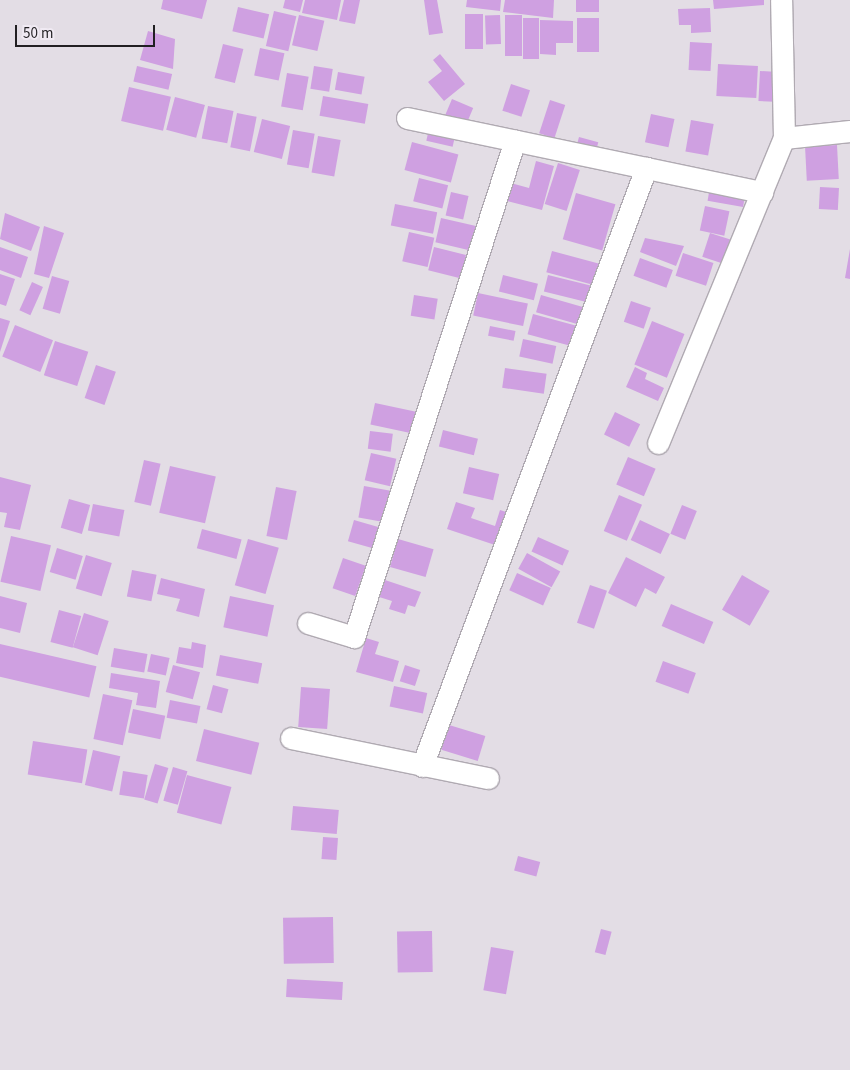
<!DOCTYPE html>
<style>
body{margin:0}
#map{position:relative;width:850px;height:1070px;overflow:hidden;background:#e3dde5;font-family:"Source Sans 3",sans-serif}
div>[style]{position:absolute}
.building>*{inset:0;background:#cfa0e1;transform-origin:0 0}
.roads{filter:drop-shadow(1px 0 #b0aab2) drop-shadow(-1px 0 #b0aab2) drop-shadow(0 1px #b0aab2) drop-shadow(0 -1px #b0aab2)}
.minor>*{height:21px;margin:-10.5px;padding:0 10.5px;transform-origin:10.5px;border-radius:10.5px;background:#fff}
span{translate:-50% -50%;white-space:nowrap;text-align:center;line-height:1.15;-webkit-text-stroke:5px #f0eaf3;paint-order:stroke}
.scale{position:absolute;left:15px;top:25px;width:140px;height:22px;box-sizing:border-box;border:2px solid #211f22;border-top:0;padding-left:6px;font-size:15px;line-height:18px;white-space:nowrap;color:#211f22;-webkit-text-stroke:4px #f0eaf3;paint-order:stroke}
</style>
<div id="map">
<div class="building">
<i style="clip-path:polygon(163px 0,207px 0,202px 19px,161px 9px)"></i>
<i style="clip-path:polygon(285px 0,303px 0,300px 12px,283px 8px)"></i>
<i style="clip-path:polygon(305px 0,341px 0,337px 20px,302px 13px)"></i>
<i style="clip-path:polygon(344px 0,360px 0,355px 24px,339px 21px)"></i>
<i style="clip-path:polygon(424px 0,437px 0,443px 33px,429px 35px)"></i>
<i style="clip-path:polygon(467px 0,501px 0,500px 11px,466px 7px)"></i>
<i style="clip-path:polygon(505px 0,554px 0,553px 18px,503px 12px)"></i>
<i style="left:576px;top:0;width:23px;height:12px"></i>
<i style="clip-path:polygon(713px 0,764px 0,764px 5px,714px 9px)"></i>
<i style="left:238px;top:7px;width:32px;height:25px;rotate:13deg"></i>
<i style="clip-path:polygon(710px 8px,711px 32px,691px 33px,691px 25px,679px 25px,678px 9px)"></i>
<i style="left:274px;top:11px;width:23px;height:36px;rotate:13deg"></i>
<i style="left:465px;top:14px;width:18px;height:35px"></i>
<i style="left:299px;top:15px;width:26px;height:31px;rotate:13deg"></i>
<i style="left:500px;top:15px;width:29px;height:15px;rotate:88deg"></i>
<i style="left:505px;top:15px;width:17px;height:41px"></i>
<i style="left:523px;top:18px;width:16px;height:41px"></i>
<i style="left:577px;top:18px;width:22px;height:34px"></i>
<i style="clip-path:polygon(540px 20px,573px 21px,573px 43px,556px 43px,556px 55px,540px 54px)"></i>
<i style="clip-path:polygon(148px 31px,175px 39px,173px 69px,140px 60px)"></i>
<i style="left:690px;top:42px;width:22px;height:28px;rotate:3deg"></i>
<i style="left:223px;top:44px;width:21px;height:35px;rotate:14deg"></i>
<i style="left:260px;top:48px;width:25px;height:28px;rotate:12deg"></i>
<i style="clip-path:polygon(440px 54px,465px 84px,444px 101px,428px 82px,442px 71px,433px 60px)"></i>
<i style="left:718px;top:64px;width:40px;height:32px;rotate:3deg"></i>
<i style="left:137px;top:66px;width:36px;height:16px;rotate:13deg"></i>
<i style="left:314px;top:66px;width:19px;height:23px;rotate:9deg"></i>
<i style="left:760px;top:71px;width:22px;height:30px;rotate:3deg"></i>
<i style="left:338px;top:72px;width:27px;height:18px;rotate:10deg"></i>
<i style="left:287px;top:73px;width:22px;height:34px;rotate:10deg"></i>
<i style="left:511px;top:84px;width:20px;height:28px;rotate:18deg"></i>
<i style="left:129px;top:87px;width:43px;height:35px;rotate:13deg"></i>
<i style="left:323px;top:96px;width:46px;height:20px;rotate:10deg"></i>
<i style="left:175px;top:97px;width:31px;height:34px;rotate:15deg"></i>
<i style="left:452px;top:99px;width:23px;height:17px;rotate:23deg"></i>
<i style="left:550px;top:100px;width:16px;height:35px;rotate:18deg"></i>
<i style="left:208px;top:106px;width:26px;height:33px;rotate:11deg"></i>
<i style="left:237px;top:113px;width:20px;height:35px;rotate:11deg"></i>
<i style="left:651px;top:114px;width:24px;height:29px;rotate:12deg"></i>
<i style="left:262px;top:119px;width:29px;height:34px;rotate:14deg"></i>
<i style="left:691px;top:120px;width:23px;height:32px;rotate:10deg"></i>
<i style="left:429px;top:129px;width:27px;height:12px;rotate:13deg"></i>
<i style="left:293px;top:130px;width:22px;height:35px;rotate:10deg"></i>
<i style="left:318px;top:136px;width:23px;height:37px;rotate:10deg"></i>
<i style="left:579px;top:137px;width:20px;height:12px;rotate:15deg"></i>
<i style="left:412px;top:142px;width:48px;height:29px;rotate:15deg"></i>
<i style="left:837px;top:145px;width:34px;height:32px;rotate:87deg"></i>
<i style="clip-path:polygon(536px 161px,554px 166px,542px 210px,503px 200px,507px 182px,529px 188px)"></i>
<i style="left:558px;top:163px;width:23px;height:43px;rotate:18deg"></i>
<i style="left:419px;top:178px;width:30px;height:24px;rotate:14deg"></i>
<i style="left:710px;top:187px;width:36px;height:14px;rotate:10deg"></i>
<i style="left:820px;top:187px;width:19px;height:22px;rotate:3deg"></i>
<i style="left:451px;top:192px;width:18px;height:24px;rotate:13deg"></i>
<i style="left:576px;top:193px;width:41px;height:48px;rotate:16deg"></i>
<i style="left:395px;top:204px;width:43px;height:22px;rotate:11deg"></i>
<i style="left:705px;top:206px;width:25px;height:25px;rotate:12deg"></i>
<i style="clip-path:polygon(5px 213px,40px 227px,31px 251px,0 239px)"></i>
<i style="left:441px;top:218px;width:37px;height:25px;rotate:13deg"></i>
<i style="clip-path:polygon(44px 226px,64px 233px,49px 278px,34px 274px)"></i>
<i style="left:409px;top:232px;width:26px;height:30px;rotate:13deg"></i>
<i style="left:710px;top:233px;width:23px;height:25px;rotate:18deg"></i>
<i style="clip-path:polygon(645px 238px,684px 246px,676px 266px,640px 252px)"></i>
<i style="clip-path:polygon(0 247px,28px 257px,21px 278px,0 270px)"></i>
<i style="left:434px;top:247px;width:33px;height:24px;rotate:14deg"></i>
<i style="clip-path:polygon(850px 249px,850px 279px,845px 278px)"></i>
<i style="left:552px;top:251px;width:51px;height:22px;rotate:15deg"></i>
<i style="left:683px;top:253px;width:32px;height:24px;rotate:18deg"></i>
<i style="left:640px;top:258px;width:35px;height:19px;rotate:20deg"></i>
<i style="clip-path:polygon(0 274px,15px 279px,6px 306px,0 304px)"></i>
<i style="left:503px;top:275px;width:36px;height:17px;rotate:14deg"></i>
<i style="left:548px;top:275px;width:49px;height:17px;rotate:14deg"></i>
<i style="left:52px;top:276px;width:18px;height:34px;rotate:16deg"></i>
<i style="left:32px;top:282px;width:12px;height:31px;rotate:24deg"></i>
<i style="left:478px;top:293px;width:51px;height:23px;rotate:12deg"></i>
<i style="left:414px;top:295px;width:24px;height:21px;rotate:9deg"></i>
<i style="left:541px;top:295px;width:48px;height:18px;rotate:16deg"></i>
<i style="left:631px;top:301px;width:21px;height:22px;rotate:19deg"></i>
<i style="left:533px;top:314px;width:46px;height:21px;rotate:15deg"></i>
<i style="clip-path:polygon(0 318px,10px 321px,0 352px)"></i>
<i style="left:652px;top:321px;width:35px;height:47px;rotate:22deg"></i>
<i style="left:15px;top:325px;width:41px;height:34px;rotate:22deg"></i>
<i style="left:490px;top:326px;width:26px;height:10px;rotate:11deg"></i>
<i style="left:523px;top:339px;width:34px;height:18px;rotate:12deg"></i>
<i style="left:55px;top:341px;width:35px;height:36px;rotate:18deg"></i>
<i style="left:96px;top:365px;width:21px;height:35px;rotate:19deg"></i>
<i style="clip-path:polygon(635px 367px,647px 373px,645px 379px,664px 388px,658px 401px,626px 387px)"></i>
<i style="left:505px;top:368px;width:42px;height:20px;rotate:8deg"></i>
<i style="left:375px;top:403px;width:42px;height:22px;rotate:12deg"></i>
<i style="left:615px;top:412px;width:28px;height:25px;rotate:26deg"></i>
<i style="left:443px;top:430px;width:36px;height:17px;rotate:14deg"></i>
<i style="left:370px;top:431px;width:23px;height:18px;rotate:7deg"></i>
<i style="left:371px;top:453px;width:26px;height:28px;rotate:13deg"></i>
<i style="left:628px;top:457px;width:30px;height:30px;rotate:23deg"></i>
<i style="left:144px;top:460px;width:17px;height:43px;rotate:13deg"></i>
<i style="left:170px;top:466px;width:47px;height:48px;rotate:13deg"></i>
<i style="left:469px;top:467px;width:31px;height:27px;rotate:13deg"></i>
<i style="clip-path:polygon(0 477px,31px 485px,20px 530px,4px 527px,7px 513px,0 512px)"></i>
<i style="left:364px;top:486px;width:27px;height:32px;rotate:10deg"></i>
<i style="left:276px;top:487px;width:21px;height:50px;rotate:11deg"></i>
<i style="left:619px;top:495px;width:25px;height:39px;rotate:23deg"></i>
<i style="left:69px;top:499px;width:22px;height:30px;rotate:16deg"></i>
<i style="clip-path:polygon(456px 502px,475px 508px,471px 518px,495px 526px,500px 510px,512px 514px,501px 547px,447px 529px)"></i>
<i style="left:93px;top:504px;width:32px;height:27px;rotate:11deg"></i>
<i style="left:682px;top:505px;width:16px;height:31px;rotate:22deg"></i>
<i style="left:354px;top:520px;width:26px;height:22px;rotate:16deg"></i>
<i style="left:640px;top:520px;width:33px;height:22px;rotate:25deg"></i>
<i style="left:202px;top:529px;width:41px;height:20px;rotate:15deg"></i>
<i style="left:11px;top:536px;width:41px;height:47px;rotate:13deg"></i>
<i style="left:538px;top:537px;width:34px;height:16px;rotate:24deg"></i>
<i style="left:248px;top:539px;width:32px;height:48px;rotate:16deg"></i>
<i style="left:398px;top:539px;width:37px;height:29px;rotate:16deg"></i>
<i style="left:57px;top:548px;width:27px;height:25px;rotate:17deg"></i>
<i style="left:527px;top:553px;width:38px;height:18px;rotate:29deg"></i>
<i style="left:86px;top:555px;width:27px;height:35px;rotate:17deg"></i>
<i style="clip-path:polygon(626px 557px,665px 577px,656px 594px,645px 588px,636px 607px,608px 593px)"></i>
<i style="left:343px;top:558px;width:24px;height:32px;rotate:19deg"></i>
<i style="left:132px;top:570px;width:25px;height:27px;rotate:11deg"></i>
<i style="left:517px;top:573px;width:37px;height:19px;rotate:24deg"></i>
<i style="left:742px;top:575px;width:32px;height:40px;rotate:30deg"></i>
<i style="clip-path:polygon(161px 578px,205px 589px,199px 617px,176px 611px,180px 599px,157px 594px)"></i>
<i style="clip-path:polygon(385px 580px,421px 592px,415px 607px,408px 605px,405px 614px,389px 609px,392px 601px,379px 597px)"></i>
<i style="left:590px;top:585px;width:18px;height:40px;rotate:19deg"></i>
<i style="clip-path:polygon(0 596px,27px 603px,20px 633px,0 628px)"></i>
<i style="left:230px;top:596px;width:45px;height:32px;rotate:12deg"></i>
<i style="left:671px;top:604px;width:46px;height:24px;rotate:23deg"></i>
<i style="left:59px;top:610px;width:23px;height:33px;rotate:15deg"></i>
<i style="left:84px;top:613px;width:26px;height:36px;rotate:18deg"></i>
<i style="clip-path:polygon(366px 638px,379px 642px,375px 654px,399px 661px,393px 682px,356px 672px)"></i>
<i style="clip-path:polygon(192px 642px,206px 645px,203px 668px,176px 663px,179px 647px,191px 649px)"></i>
<i style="left:0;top:644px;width:99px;height:32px;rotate:13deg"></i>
<i style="left:114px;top:648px;width:34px;height:19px;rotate:10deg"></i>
<i style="left:151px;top:654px;width:19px;height:18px;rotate:12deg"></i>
<i style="left:220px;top:655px;width:43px;height:21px;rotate:11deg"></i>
<i style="left:663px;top:661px;width:35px;height:22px;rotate:20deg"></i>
<i style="left:173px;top:665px;width:28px;height:28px;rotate:15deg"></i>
<i style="left:405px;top:665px;width:16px;height:17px;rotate:18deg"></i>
<i style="clip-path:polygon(111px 673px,160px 681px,156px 708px,136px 705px,138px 693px,109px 688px)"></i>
<i style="left:213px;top:685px;width:16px;height:25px;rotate:15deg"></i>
<i style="left:394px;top:686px;width:34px;height:21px;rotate:12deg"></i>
<i style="left:301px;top:687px;width:29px;height:40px;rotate:4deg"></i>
<i style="left:103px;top:694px;width:30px;height:46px;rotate:12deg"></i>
<i style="left:170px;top:700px;width:31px;height:18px;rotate:11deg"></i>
<i style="left:133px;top:709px;width:33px;height:24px;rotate:12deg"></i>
<i style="left:449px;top:725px;width:38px;height:26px;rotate:17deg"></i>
<i style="left:204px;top:729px;width:57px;height:33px;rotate:14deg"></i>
<i style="left:33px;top:741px;width:55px;height:34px;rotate:9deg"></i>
<i style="left:93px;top:750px;width:28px;height:36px;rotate:13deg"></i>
<i style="left:155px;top:764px;width:14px;height:37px;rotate:17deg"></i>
<i style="left:173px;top:767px;width:15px;height:35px;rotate:16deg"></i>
<i style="left:123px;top:771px;width:25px;height:24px;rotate:9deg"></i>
<i style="left:187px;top:775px;width:46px;height:39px;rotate:15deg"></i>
<i style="left:293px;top:806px;width:46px;height:24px;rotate:5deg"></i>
<i style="left:323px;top:837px;width:15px;height:22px;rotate:4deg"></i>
<i style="left:518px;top:856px;width:23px;height:15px;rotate:15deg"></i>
<i style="left:333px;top:917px;width:46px;height:50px;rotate:89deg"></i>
<i style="left:601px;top:929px;width:11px;height:24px;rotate:15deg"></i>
<i style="left:432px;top:931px;width:41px;height:35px;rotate:89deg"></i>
<i style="left:491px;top:947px;width:23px;height:44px;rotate:10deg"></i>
<i style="left:287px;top:979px;width:56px;height:18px;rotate:3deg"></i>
</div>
<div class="roads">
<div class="minor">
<i style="left:407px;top:118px;width:363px;rotate:11.8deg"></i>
<i style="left:784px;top:138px;width:66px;rotate:-6.1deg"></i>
<i style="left:658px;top:443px;width:330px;rotate:-67.6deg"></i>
<i style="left:784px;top:138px;width:138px;rotate:-91.2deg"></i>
<i style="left:308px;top:623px;width:48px;rotate:16.9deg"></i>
<i style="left:354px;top:637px;width:522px;rotate:-72.05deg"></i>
<i style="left:291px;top:738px;width:201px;rotate:11.5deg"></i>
<i style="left:422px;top:766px;width:639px;rotate:-69.46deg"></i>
</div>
</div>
<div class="scale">50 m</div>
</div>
